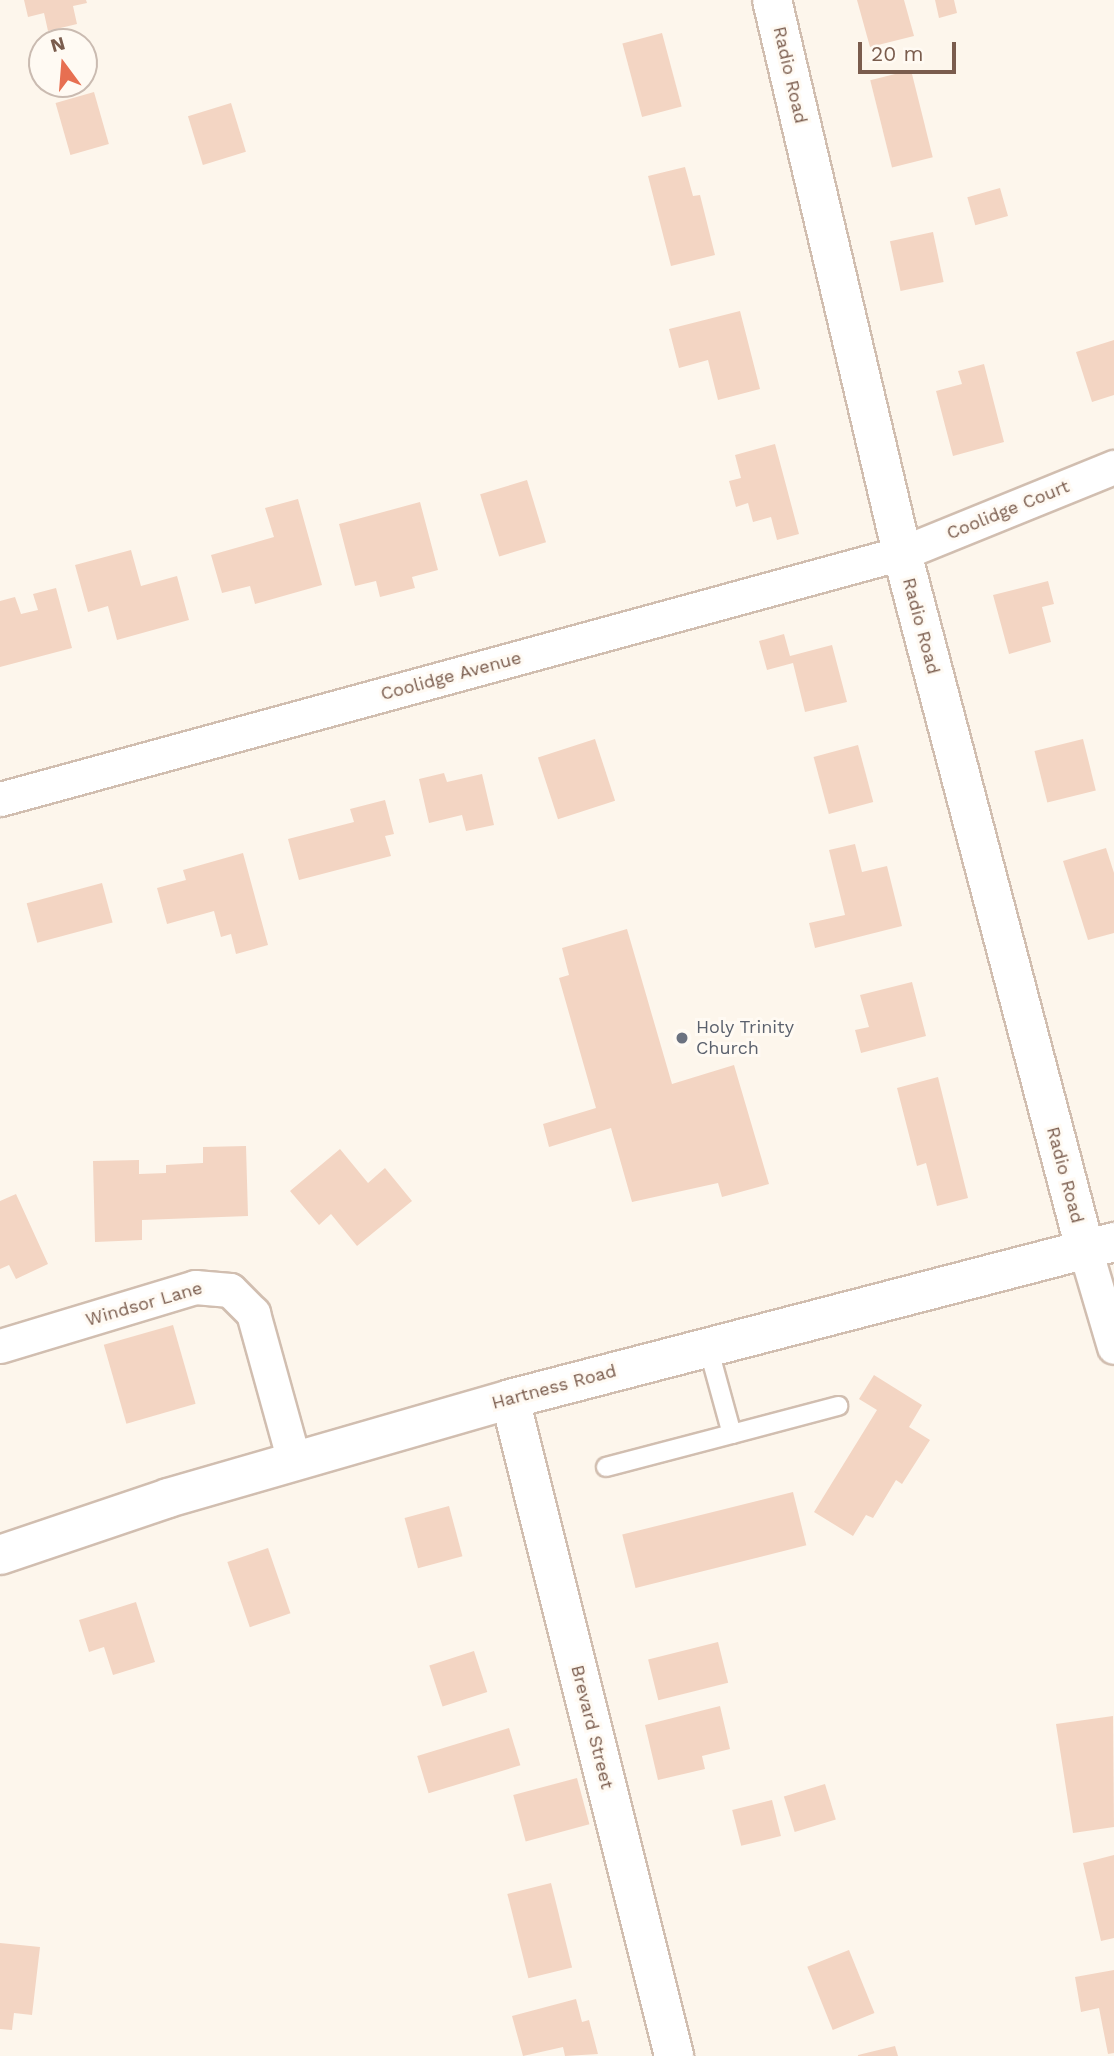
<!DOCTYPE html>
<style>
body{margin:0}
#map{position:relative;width:1114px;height:2056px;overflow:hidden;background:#fdf6ec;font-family:"Work Sans",sans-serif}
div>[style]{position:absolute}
.building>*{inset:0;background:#f3d5c3;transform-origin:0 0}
.roads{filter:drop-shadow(2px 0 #d1beb0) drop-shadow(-2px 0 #d1beb0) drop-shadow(0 2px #d1beb0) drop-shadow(0 -2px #d1beb0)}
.service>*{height:18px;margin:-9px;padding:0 9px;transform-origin:9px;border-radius:9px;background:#fff}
.minor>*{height:33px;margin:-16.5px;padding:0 16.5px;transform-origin:16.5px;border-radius:16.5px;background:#fff}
.tertiary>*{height:38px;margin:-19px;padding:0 19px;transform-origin:19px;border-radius:19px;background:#fff}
.secondary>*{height:38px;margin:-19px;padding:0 19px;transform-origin:19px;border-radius:19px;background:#fff}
.dots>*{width:19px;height:19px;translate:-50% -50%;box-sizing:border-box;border:4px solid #fffaf3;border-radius:50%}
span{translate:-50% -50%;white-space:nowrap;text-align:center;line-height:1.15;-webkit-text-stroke:6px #fffaf3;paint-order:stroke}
.street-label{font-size:18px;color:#7a5c4d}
.worship-label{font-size:18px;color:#5b616d}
.left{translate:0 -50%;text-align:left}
.north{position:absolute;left:28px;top:28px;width:70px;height:70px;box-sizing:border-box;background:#fffaf3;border:2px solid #cabbb1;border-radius:50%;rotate:344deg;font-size:19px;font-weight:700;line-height:28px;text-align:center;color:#7a5c4d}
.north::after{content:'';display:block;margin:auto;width:24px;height:32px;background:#e76f51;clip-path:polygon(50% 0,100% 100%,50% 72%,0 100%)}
.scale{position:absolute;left:858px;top:42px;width:98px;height:32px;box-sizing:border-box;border:4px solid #7a5c4d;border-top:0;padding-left:9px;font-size:21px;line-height:24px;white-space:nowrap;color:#7a5c4d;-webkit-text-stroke:5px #fffaf3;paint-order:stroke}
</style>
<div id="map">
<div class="building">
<i style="clip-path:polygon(24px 0,86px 0,87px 3px,73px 6px,77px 24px,48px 31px,44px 13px,28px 17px)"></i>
<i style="clip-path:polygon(857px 0,904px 0,914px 36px,870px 47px)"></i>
<i style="clip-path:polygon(935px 0,954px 0,957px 13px,939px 18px)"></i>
<i style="left:662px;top:33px;width:76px;height:41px;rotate:75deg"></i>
<i style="left:911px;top:70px;width:90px;height:42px;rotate:76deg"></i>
<i style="left:94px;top:92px;width:54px;height:40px;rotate:74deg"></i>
<i style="left:231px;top:103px;width:51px;height:45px;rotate:73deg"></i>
<i style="clip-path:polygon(685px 167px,693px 196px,700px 195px,715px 255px,671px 266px,648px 176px)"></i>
<i style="left:1000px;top:188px;width:29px;height:34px;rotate:74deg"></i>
<i style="left:933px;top:232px;width:51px;height:44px;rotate:78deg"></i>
<i style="clip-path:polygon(740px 311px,760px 389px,718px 400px,708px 360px,679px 368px,669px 329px)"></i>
<i style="clip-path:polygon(1114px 340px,1114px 395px,1092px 402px,1076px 352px)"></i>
<i style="clip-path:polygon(984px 364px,1004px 442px,953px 456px,936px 391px,962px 384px,958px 371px)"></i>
<i style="clip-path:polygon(775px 444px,799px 534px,777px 540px,771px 517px,753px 522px,748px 503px,736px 507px,729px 481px,741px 478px,735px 455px)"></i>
<i style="left:527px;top:480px;width:65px;height:49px;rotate:73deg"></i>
<i style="clip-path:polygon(298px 499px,322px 585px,255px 604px,250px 586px,222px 593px,211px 555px,274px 537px,265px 508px)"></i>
<i style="clip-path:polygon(420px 502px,438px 570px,412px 577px,415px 588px,380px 597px,376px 581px,355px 586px,339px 524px)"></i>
<i style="clip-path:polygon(131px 550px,141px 586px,177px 576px,189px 620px,117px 640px,108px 606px,88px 612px,75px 565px)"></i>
<i style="clip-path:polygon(1048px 581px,1054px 604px,1042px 607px,1051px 642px,1009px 654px,993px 595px)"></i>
<i style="clip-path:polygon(56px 588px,72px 648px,0 667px,0 601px,15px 597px,21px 614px,38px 610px,33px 594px)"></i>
<i style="clip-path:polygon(784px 634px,790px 656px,832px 645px,847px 702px,805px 712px,793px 663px,767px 670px,759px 641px)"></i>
<i style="left:595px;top:739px;width:65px;height:60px;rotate:72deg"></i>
<i style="left:1083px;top:739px;width:53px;height:50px;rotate:76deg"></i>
<i style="left:858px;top:745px;width:59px;height:46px;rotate:75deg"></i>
<i style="clip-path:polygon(444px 773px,447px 782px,482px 774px,494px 825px,466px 831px,462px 815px,429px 823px,419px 779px)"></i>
<i style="clip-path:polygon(385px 800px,394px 834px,385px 836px,391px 856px,299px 880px,288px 839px,354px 822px,350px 809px)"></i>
<i style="clip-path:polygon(855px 844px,862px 872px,887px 866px,902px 926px,815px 948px,809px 923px,845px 915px,829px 850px)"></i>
<i style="clip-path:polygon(1106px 848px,1114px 873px,1114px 933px,1088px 940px,1063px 861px)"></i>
<i style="clip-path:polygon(243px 853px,268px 945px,236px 954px,231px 934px,221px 937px,214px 911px,167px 924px,157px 888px,186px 880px,183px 870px)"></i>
<i style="left:102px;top:883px;width:41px;height:78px;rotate:75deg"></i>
<i style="clip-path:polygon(627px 929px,672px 1084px,734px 1065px,769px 1184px,722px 1197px,718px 1183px,632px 1202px,611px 1128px,549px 1147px,543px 1124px,596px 1108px,559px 978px,569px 975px,562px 948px)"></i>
<i style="clip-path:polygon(912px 982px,926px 1036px,861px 1053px,855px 1030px,869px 1027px,860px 995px)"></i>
<i style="clip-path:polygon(938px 1077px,968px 1198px,937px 1206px,926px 1163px,917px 1166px,897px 1088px)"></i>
<i style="clip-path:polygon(246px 1146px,248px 1216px,142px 1220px,142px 1240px,95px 1242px,93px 1161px,139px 1160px,139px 1174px,166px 1173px,166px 1165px,203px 1163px,203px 1147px)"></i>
<i style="clip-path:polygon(340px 1149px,368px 1183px,385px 1168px,412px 1201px,357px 1246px,331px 1214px,319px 1225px,290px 1191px)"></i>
<i style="clip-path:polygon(16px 1194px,48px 1264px,16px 1279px,9px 1265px,0 1269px,0 1201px)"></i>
<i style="left:173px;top:1325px;width:82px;height:72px;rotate:74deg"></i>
<i style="clip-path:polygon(874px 1375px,922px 1405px,909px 1427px,930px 1440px,902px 1484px,896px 1480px,873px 1518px,866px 1515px,853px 1536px,814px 1512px,877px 1410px,859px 1399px)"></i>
<i style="left:793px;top:1492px;width:55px;height:176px;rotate:76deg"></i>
<i style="left:449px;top:1506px;width:52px;height:46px;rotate:75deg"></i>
<i style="left:268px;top:1548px;width:69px;height:43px;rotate:71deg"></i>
<i style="clip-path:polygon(136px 1602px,155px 1662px,113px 1675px,104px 1647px,89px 1652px,79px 1620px)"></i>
<i style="left:718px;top:1642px;width:42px;height:72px;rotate:76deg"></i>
<i style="left:474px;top:1651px;width:43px;height:47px;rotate:72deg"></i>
<i style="clip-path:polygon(720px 1706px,730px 1749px,702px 1756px,705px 1769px,658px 1780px,645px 1725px)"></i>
<i style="clip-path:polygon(1113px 1716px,1114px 1827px,1073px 1833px,1056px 1724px)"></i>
<i style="left:509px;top:1728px;width:39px;height:96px;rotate:73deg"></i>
<i style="left:577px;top:1778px;width:48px;height:66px;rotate:75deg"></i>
<i style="left:825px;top:1784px;width:37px;height:43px;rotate:73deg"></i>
<i style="left:772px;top:1800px;width:37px;height:41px;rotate:76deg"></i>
<i style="clip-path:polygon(1114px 1855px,1114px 1938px,1101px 1941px,1083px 1863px)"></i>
<i style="left:551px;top:1883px;width:87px;height:45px;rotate:76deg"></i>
<i style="clip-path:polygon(0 1943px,40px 1947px,32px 2015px,14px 2013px,12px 2030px,0 2029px)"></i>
<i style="left:849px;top:1950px;width:68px;height:45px;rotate:68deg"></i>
<i style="clip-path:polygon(1114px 1970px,1114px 2053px,1108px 2054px,1099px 2008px,1081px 2012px,1075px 1977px)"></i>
<i style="clip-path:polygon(576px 1999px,582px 2022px,589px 2020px,598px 2054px,565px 2056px,563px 2047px,523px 2056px,512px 2016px)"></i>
<i style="clip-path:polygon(895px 2046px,898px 2056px,858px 2056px,858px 2055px)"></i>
</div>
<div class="roads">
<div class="service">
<i style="left:708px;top:1347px;width:90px;rotate:74.6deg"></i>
<i style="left:732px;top:1434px;width:110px;rotate:-14.8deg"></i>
<i style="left:606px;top:1467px;width:130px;rotate:-14.7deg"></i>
</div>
<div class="minor">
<i style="left:0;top:799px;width:935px;rotate:-15.26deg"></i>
<i style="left:902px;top:553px;width:229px;rotate:-22.1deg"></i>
<i style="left:1085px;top:1249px;width:102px;rotate:73.5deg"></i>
<i style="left:0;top:1346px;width:204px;rotate:-16.8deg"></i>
<i style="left:195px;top:1287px;width:35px;rotate:5deg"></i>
<i style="left:230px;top:1290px;width:33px;rotate:45deg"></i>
<i style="left:253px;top:1313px;width:154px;rotate:74.5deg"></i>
</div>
<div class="tertiary">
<i style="left:772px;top:0;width:568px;rotate:76.77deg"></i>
<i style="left:902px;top:553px;width:720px;rotate:75.27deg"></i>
<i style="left:510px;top:1399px;width:677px;rotate:75.98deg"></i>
</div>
<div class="secondary">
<i style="left:0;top:1555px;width:177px;rotate:-18.7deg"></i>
<i style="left:168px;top:1498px;width:356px;rotate:-16.1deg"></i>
<i style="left:510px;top:1399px;width:624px;rotate:-14.57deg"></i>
</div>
</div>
<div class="dots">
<i style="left:682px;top:1038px;background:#6b7280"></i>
</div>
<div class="street-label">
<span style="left:790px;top:75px;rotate:77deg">Radio Road</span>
<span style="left:1008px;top:510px;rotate:-22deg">Coolidge Court</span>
<span style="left:921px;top:626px;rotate:75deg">Radio Road</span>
<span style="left:451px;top:676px;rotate:-15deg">Coolidge Avenue</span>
<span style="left:1065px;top:1175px;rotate:75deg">Radio Road</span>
<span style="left:144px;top:1304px;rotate:-16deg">Windsor Lane</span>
<span style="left:554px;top:1387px;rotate:-15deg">Hartness Road</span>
<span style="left:592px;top:1727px;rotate:76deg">Brevard Street</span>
</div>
<div class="worship-label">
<span class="left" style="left:696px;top:1038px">Holy Trinity<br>Church</span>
</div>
<div class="north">N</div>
<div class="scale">20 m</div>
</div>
